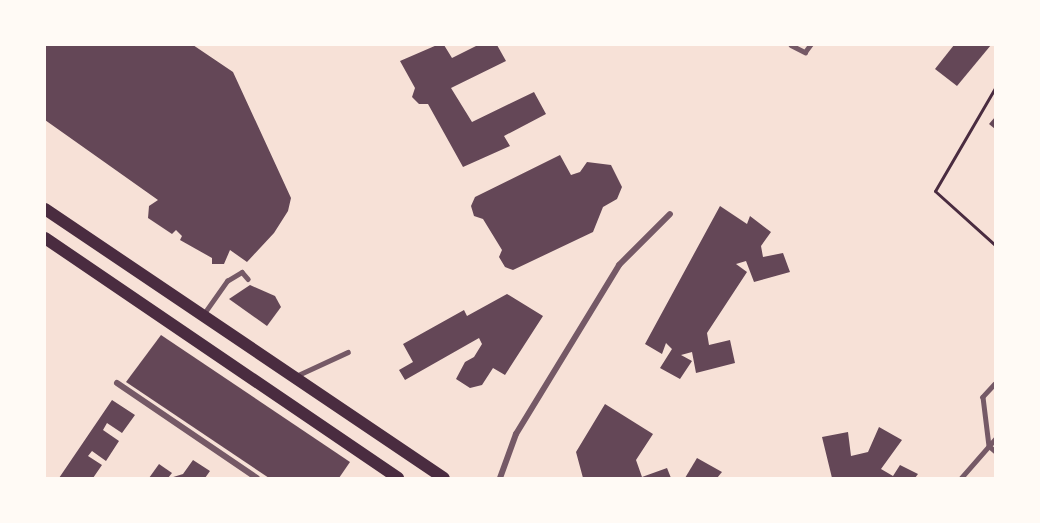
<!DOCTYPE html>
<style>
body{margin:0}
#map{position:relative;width:1040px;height:523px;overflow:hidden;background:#f7e1d7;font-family:"Fira Sans Condensed",sans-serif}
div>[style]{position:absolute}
.building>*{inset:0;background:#644757}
.path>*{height:3px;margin:-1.5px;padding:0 1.5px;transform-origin:1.5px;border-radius:1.5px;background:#4a2c40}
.service>*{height:4.5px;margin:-2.25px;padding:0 2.25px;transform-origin:2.25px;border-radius:2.25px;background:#755966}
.minor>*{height:6px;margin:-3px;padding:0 3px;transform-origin:3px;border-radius:3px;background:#755966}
.secondary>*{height:12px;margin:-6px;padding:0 6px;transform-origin:6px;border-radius:6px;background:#4a2c40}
span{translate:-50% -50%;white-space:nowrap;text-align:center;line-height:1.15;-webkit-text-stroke:4.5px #fffaf5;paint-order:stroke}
.frame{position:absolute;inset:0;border:46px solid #fffaf5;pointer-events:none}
</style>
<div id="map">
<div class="building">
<i style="clip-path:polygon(45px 45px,193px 45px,233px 72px,291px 198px,288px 211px,274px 233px,247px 262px,230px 250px,224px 264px,212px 264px,212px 258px,180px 240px,182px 236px,176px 230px,172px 234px,148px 218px,149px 206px,158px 200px,45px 120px)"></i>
<i style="clip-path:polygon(437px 45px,444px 45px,452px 58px,478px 45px,497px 45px,506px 61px,451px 88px,472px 122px,534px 92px,546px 114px,504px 136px,510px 146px,463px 167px,428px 104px,419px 104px,412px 97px,415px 88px,400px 61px)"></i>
<i style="clip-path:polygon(954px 45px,991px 45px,957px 86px,935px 69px)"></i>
<i style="clip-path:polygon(995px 117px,995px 129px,989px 124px)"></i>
<i style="clip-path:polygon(560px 155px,571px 175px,580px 172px,587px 162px,611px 165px,622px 187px,617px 199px,603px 207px,593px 232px,513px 270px,505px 267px,499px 257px,502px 250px,483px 219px,474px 216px,471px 206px,475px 197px)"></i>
<i style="clip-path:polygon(720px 206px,747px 224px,750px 216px,771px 232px,761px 246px,763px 257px,783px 253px,790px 272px,754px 282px,746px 261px,736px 264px,747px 272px,707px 333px,709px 345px,730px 340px,735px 363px,696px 373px,692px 352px,681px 355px,692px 361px,680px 379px,660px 368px,672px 349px,666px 343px,662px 354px,645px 344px)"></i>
<i style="clip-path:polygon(250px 285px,275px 296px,281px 307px,267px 326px,229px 299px)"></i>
<i style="clip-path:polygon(507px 294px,543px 316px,505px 375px,493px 368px,482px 385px,470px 388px,456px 379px,465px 362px,474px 357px,482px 344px,479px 338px,405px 380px,399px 370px,413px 362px,403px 344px,464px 310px,467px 316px)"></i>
<i style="clip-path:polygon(161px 335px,350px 462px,339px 478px,269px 478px,126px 382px)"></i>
<i style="clip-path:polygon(112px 400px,135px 415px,122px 433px,107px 423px,103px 430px,119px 441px,106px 461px,92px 451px,88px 456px,102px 465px,93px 478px,59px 478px)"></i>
<i style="clip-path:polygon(605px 404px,653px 434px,636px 460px,642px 477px,667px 468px,671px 478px,583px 478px,576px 452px)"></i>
<i style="clip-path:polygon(879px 427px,902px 440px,881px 469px,893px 476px,900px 465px,918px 474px,915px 478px,832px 478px,822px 437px,848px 432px,851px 456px,868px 452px)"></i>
<i style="clip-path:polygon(697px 458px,722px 472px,717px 478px,685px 478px)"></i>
<i style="clip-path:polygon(193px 460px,210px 471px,205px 478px,170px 478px,183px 474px)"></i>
<i style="clip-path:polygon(159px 464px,172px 473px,168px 478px,149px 478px)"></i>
</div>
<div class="path">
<i style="left:995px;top:88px;width:119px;rotate:120.2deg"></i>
<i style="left:935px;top:191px;width:81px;rotate:42deg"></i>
</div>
<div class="service">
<i style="left:791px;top:45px;width:16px;rotate:27deg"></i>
<i style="left:805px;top:52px;width:9px;rotate:-54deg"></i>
<i style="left:203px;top:315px;width:42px;rotate:-54.8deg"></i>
<i style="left:227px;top:281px;width:17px;rotate:-31deg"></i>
<i style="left:242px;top:272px;width:9px;rotate:49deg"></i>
<i style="left:296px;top:376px;width:57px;rotate:-24.8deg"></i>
<i style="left:995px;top:384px;width:18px;rotate:133deg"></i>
<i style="left:983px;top:397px;width:49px;rotate:83deg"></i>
<i style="left:989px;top:446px;width:8px;rotate:40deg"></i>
<i style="left:961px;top:478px;width:52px;rotate:-48.9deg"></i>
</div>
<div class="minor">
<i style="left:117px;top:383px;width:169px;rotate:34.2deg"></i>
<i style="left:500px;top:478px;width:47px;rotate:-70deg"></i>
<i style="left:516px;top:434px;width:198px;rotate:-58.6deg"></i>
<i style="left:619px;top:265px;width:72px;rotate:-45deg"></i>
</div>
<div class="secondary">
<i style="left:45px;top:209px;width:481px;rotate:34deg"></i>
<i style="left:45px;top:238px;width:427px;rotate:34.2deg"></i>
</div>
<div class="frame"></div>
</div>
